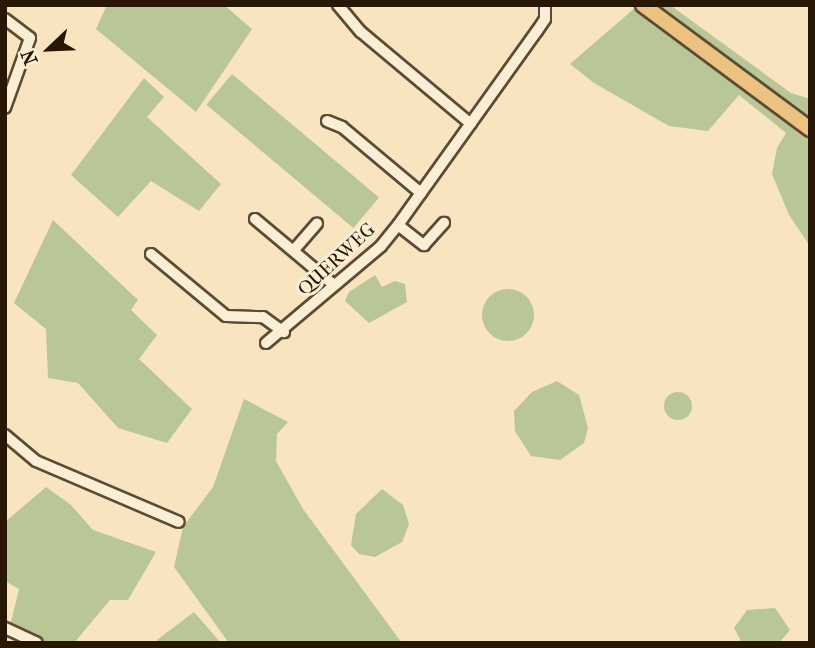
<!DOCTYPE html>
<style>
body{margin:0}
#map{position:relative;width:815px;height:648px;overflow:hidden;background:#f8e5bf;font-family:"IM FELL French Canon",serif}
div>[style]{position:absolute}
.green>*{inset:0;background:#b9c695;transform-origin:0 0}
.round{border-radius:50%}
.roads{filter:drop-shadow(2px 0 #5d4a34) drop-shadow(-2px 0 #5d4a34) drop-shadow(0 2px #5d4a34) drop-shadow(0 -2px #5d4a34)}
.minor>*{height:10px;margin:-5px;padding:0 5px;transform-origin:5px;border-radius:5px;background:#faeed5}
.major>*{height:14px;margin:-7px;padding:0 7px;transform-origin:7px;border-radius:7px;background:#ecc280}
span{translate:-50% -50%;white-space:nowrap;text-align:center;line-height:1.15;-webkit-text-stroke:6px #faeed5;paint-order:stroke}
.street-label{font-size:19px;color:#291706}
.frame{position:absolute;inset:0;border:7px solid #291706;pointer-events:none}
.north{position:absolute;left:14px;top:14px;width:70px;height:70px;-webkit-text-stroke:5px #faeed5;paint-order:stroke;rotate:247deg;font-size:19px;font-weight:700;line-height:28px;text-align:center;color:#291706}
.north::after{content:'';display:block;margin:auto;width:24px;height:32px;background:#291706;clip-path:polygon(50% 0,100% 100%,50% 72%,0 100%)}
</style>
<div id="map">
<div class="green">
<i style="clip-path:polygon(107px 5px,224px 5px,252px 29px,196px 112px,96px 29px)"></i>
<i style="clip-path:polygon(650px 5px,670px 5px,791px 93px,810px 99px,810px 124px)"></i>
<i style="clip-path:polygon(636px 7px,810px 134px,810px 246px,789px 215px,772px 174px,777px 148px,786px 133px,739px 95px,708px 131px,669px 126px,594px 83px,570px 64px)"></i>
<i style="left:232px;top:74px;width:192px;height:40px;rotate:40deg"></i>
<i style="clip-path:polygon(144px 78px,164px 97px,147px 117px,221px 184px,199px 211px,151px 181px,118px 217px,71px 175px)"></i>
<i style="clip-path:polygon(53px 220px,138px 300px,131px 310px,157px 335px,139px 359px,192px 409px,167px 443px,118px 428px,78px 383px,48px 378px,46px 329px,14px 303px)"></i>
<i style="clip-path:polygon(375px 275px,382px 287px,395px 281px,405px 284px,407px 302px,369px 323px,345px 301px,349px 292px)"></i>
<i class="round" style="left:482px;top:289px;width:52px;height:52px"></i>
<i style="clip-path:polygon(557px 381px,579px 395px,588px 428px,584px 443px,560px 460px,531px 456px,515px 431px,514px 411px,532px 392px)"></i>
<i class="round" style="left:664px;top:392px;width:28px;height:28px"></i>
<i style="clip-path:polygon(244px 399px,288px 422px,277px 434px,276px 461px,303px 509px,402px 643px,229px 643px,174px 567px,183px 527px,213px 487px)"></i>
<i style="clip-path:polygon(46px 487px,71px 505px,93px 530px,156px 552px,128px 600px,110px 600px,74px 643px,42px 643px,10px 626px,19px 589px,5px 581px,5px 522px)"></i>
<i style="clip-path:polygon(382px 489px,403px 505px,409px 524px,402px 542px,375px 557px,359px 554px,351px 545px,356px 514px)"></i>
<i style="clip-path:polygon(775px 608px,790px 630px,779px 643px,742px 643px,734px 628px,747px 610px)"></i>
<i style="clip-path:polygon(194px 612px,221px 643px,158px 643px,157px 640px)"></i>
</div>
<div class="roads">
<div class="minor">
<i style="left:338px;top:5px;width:35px;rotate:50deg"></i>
<i style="left:361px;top:32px;width:143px;rotate:39.9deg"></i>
<i style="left:5px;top:19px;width:31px;rotate:37deg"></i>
<i style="left:30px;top:38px;width:74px;rotate:109.7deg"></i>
<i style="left:327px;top:121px;width:16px;rotate:22deg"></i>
<i style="left:342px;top:127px;width:103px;rotate:39.9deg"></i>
<i style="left:255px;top:219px;width:103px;rotate:39.9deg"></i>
<i style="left:398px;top:225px;width:33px;rotate:38deg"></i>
<i style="left:424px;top:245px;width:30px;rotate:-48deg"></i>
<i style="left:294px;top:250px;width:35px;rotate:-49deg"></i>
<i style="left:151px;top:254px;width:97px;rotate:39.6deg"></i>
<i style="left:226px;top:316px;width:37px;rotate:2deg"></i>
<i style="left:263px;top:317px;width:26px;rotate:36deg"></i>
<i style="left:266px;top:343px;width:150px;rotate:-40.1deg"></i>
<i style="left:381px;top:246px;width:27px;rotate:-51deg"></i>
<i style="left:398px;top:225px;width:239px;rotate:-54.4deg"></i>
<i style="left:537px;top:31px;width:14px;rotate:-56deg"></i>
<i style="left:545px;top:19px;width:14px;rotate:-90deg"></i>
<i style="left:5px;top:435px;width:40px;rotate:40deg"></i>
<i style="left:36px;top:461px;width:155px;rotate:23.1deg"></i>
<i style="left:5px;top:628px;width:35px;rotate:25deg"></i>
</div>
<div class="major">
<i style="left:643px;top:5px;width:208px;rotate:36.6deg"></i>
</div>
</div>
<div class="street-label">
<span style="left:337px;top:260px;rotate:-43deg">QUERWEG</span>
</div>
<div class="frame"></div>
<div class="north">N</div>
</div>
